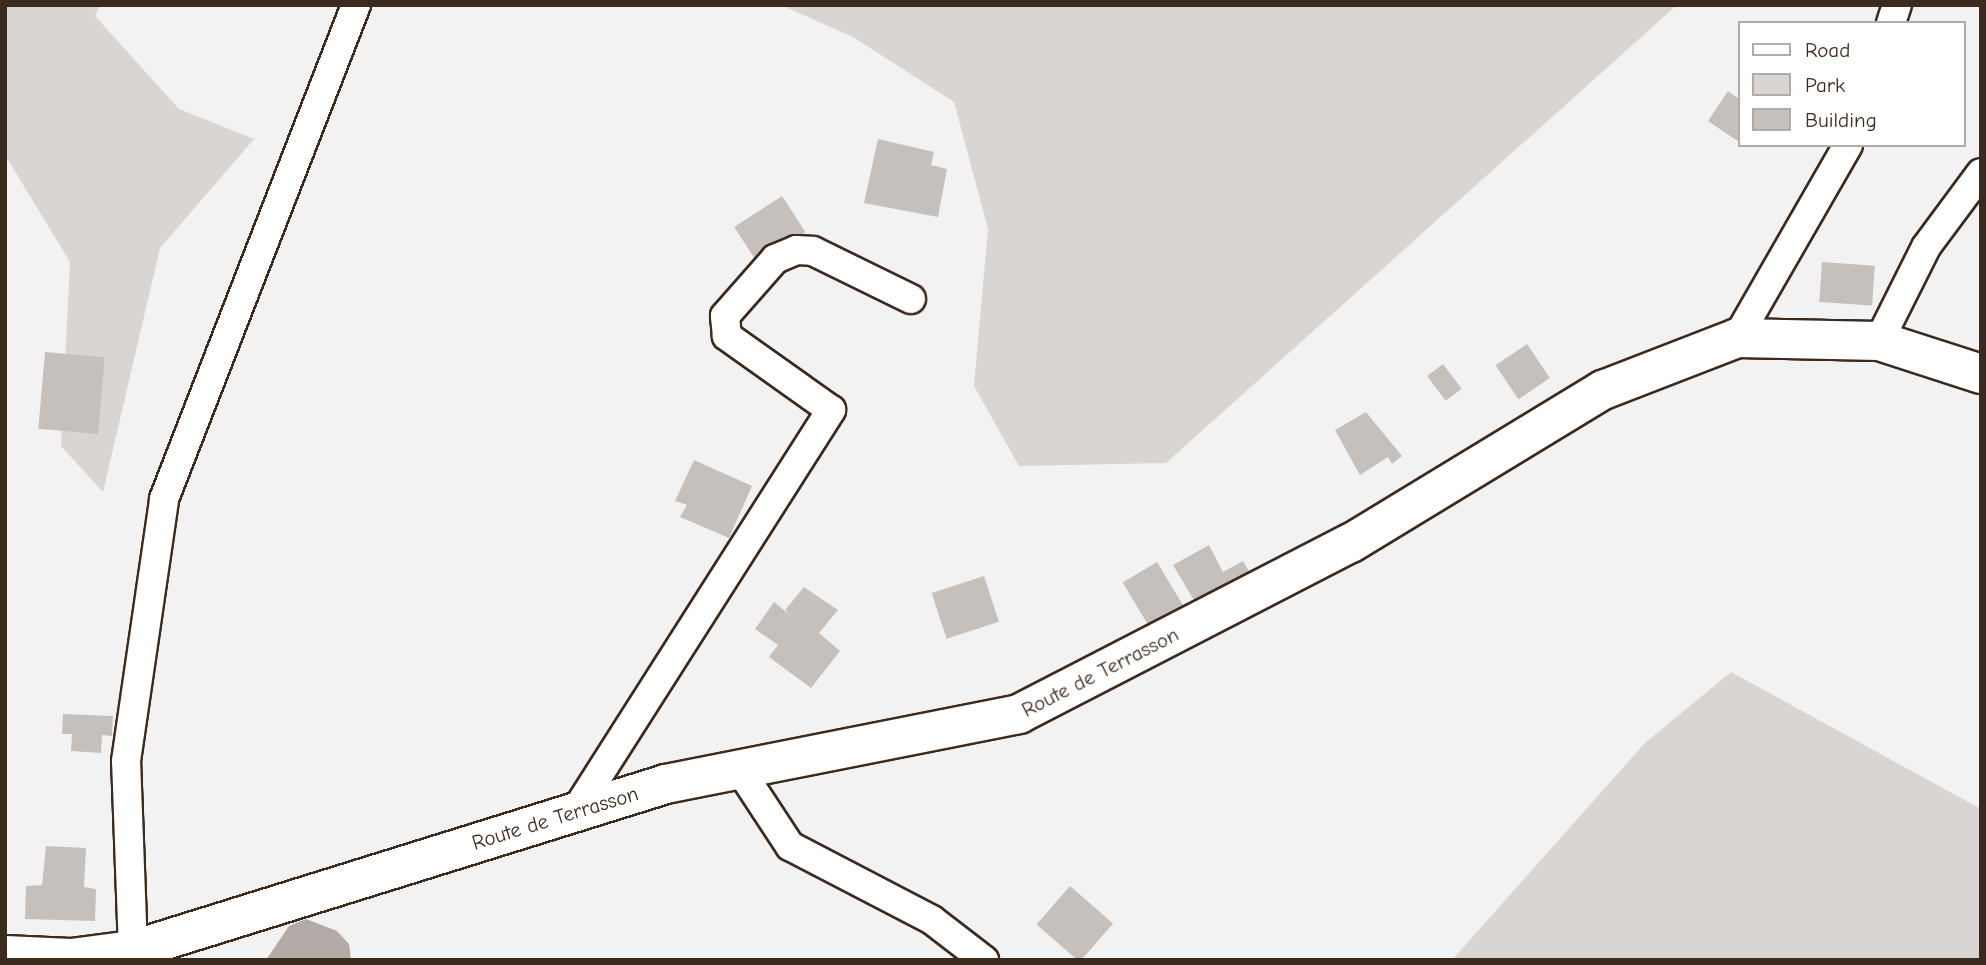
<!DOCTYPE html>
<style>
body{margin:0}
#map{position:relative;width:1986px;height:965px;overflow:hidden;background:#f3f2f2;font-family:"Comic Neue",sans-serif}
div>[style]{position:absolute}
.green>*{inset:0;background:#d8d5d2}
.water>*{inset:0;background:#b2aba7}
.building>*{inset:0;background:#c6c0bd;transform-origin:0 0}
.roads{filter:drop-shadow(2px 0 #3b2a1e) drop-shadow(-2px 0 #3b2a1e) drop-shadow(0 2px #3b2a1e) drop-shadow(0 -2px #3b2a1e)}
.street>*{height:28px;margin:-14px;padding:0 14px;transform-origin:14px;border-radius:14px;background:#fff}
.secondary>*{height:38px;margin:-19px;padding:0 19px;transform-origin:19px;border-radius:19px;background:#fff}
span{translate:-50% -50%;white-space:nowrap;text-align:center;line-height:1.15;-webkit-text-stroke:5px #fff;paint-order:stroke}
.street-label{font-size:21px;color:#3b2a1e}
.frame{position:absolute;inset:0;border:7px solid #3b2a1e;pointer-events:none}
.legend{position:absolute;left:1738px;top:21px;width:228px;height:126px;box-sizing:border-box;background:#fff;border:2px solid #b1aaa5;margin:0;padding:9px 12px;list-style:none;font-size:21px;color:#3b2a1e}
.legend li{display:flex;align-items:center;gap:14px;height:35px}
.legend b{width:35px;border:2px solid #b1aaa5}
</style>
<div id="map">
<div class="green">
<i style="clip-path:polygon(5px 5px,100px 5px,95px 16px,179px 109px,254px 139px,160px 248px,103px 492px,61px 446px,70px 262px,5px 155px)"></i>
<i style="clip-path:polygon(781px 5px,1677px 5px,1166px 463px,1019px 466px,974px 386px,988px 229px,954px 102px,853px 37px)"></i>
<i style="clip-path:polygon(1731px 672px,1981px 809px,1981px 960px,1452px 960px,1645px 743px)"></i>
</div>
<div class="water">
<i style="clip-path:polygon(306px 919px,337px 931px,349px 944px,351px 960px,266px 960px,289px 926px)"></i>
</div>
<div class="building">
<i style="clip-path:polygon(1728px 91px,1739px 99px,1739px 142px,1708px 121px)"></i>
<i style="clip-path:polygon(878px 139px,934px 152px,931px 165px,947px 169px,938px 217px,864px 203px)"></i>
<i style="left:782px;top:196px;width:43px;height:57px;rotate:57deg"></i>
<i style="left:1822px;top:262px;width:53px;height:40px;rotate:4deg"></i>
<i style="left:1527px;top:344px;width:41px;height:38px;rotate:56deg"></i>
<i style="left:45px;top:352px;width:60px;height:77px;rotate:5deg"></i>
<i style="left:1443px;top:364px;width:31px;height:20px;rotate:53deg"></i>
<i style="clip-path:polygon(1366px 412px,1402px 456px,1392px 464px,1388px 457px,1360px 475px,1335px 430px)"></i>
<i style="clip-path:polygon(694px 460px,752px 486px,729px 538px,680px 517px,687px 505px,675px 501px)"></i>
<i style="clip-path:polygon(1209px 545px,1223px 572px,1243px 561px,1252px 576px,1198px 607px,1173px 565px)"></i>
<i style="left:1157px;top:562px;width:52px;height:40px;rotate:59deg"></i>
<i style="left:984px;top:576px;width:48px;height:55px;rotate:72deg"></i>
<i style="clip-path:polygon(804px 587px,838px 610px,819px 633px,840px 651px,811px 688px,769px 657px,778px 645px,755px 629px,774px 602px,791px 616px,785px 610px)"></i>
<i style="clip-path:polygon(63px 714px,113px 716px,112px 736px,102px 735px,101px 753px,71px 751px,72px 734px,62px 734px)"></i>
<i style="clip-path:polygon(46px 846px,86px 848px,84px 887px,96px 889px,95px 921px,25px 919px,26px 886px,42px 885px)"></i>
<i style="left:1070px;top:886px;width:57px;height:51px;rotate:41deg"></i>
</div>
<div class="roads">
<div class="street">
<i style="left:1891px;top:23px;width:19px;rotate:-72deg"></i>
<i style="left:1737px;top:338px;width:223px;rotate:-60.1deg"></i>
<i style="left:1879px;top:341px;width:105px;rotate:-63.4deg"></i>
<i style="left:1926px;top:247px;width:92px;rotate:-53.4deg"></i>
<i style="left:740px;top:770px;width:91px;rotate:56.7deg"></i>
<i style="left:790px;top:846px;width:160px;rotate:27.5deg"></i>
<i style="left:932px;top:920px;width:66px;rotate:37.6deg"></i>
<i style="left:575px;top:812px;width:477px;rotate:-57.5deg"></i>
<i style="left:831px;top:410px;width:128px;rotate:-144.6deg"></i>
<i style="left:727px;top:336px;width:20px;rotate:-96deg"></i>
<i style="left:725px;top:316px;width:76px;rotate:-48.7deg"></i>
<i style="left:775px;top:259px;width:23px;rotate:-23deg"></i>
<i style="left:796px;top:250px;width:17px;rotate:3deg"></i>
<i style="left:813px;top:251px;width:109px;rotate:26.1deg"></i>
<i style="left:133px;top:950px;width:189px;rotate:-92.1deg"></i>
<i style="left:126px;top:761px;width:265px;rotate:-81.7deg"></i>
<i style="left:164px;top:499px;width:530px;rotate:-68.76deg"></i>
</div>
<div class="secondary">
<i style="left:5px;top:955px;width:66px;rotate:2.6deg"></i>
<i style="left:71px;top:958px;width:63px;rotate:-7.4deg"></i>
<i style="left:133px;top:950px;width:558px;rotate:-17.3deg"></i>
<i style="left:666px;top:784px;width:360px;rotate:-11.2deg"></i>
<i style="left:1019px;top:714px;width:373px;rotate:-27.3deg"></i>
<i style="left:1351px;top:543px;width:295px;rotate:-31.3deg"></i>
<i style="left:1603px;top:390px;width:144px;rotate:-21.2deg"></i>
<i style="left:1737px;top:338px;width:142px;rotate:1.2deg"></i>
<i style="left:1879px;top:341px;width:107px;rotate:17.9deg"></i>
</div>
</div>
<div class="street-label">
<span style="left:1100px;top:672px;rotate:-27deg">Route de Terrasson</span>
<span style="left:555px;top:818px;rotate:-17deg">Route de Terrasson</span>
</div>
<div class="frame"></div>
<ul class="legend">
<li><b style="height:9px;background:#fff"></b>Road</li>
<li><b style="height:19px;background:#d8d5d2"></b>Park</li>
<li><b style="height:19px;background:#c6c0bd"></b>Building</li>
</ul>
</div>
